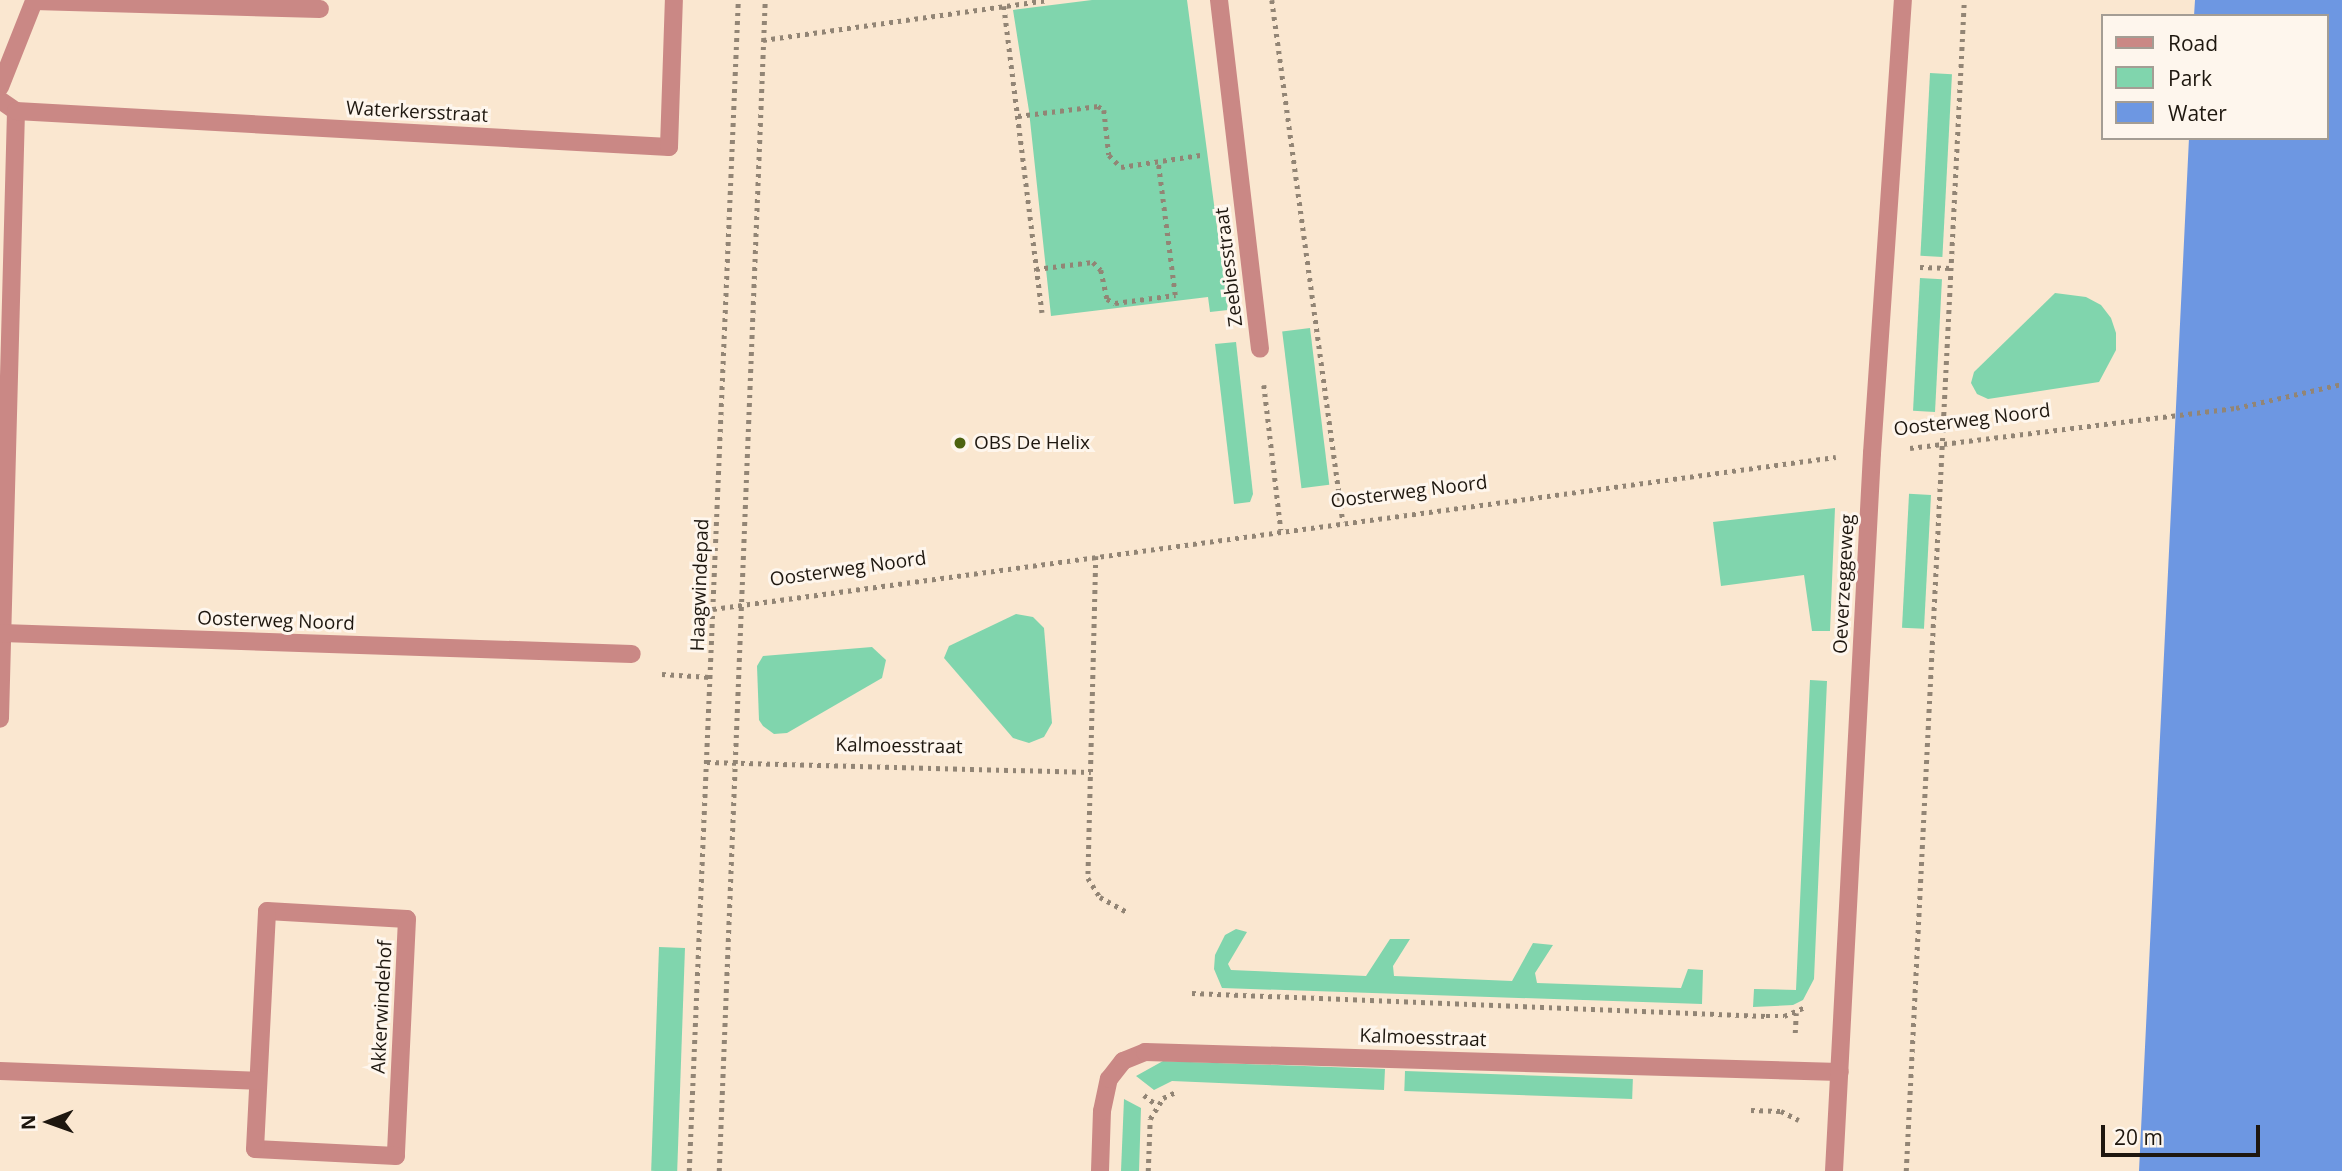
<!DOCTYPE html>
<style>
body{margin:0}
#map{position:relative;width:2342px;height:1171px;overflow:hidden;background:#fae7d0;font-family:"Open Sans",sans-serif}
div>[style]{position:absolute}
.green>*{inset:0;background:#80d5ad;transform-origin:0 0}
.water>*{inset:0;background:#6d97e2}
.path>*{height:4.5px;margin-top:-2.25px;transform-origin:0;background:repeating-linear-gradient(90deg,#928575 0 3.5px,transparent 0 8.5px)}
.minor>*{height:18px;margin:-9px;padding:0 9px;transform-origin:9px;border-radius:9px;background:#ca8885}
.dots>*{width:19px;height:19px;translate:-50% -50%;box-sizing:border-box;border:4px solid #fef6ed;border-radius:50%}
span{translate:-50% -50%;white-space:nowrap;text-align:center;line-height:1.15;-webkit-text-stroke:6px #fef6ed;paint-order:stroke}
.street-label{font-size:19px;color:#1e170f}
.poi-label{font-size:19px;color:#1e170f}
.left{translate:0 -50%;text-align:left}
.legend{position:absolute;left:2101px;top:14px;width:228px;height:126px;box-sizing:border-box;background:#fef6ed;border:2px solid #a49d94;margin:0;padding:9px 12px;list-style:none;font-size:21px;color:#1e170f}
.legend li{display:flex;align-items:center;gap:14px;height:35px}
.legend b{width:35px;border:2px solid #a49d94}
.north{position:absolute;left:14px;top:1087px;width:70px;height:70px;-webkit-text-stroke:5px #fef6ed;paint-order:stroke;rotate:269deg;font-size:19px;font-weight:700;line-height:28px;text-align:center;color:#1e170f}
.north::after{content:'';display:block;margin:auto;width:24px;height:32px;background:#1e170f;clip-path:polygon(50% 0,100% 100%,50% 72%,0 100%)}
.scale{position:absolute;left:2101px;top:1125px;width:159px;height:32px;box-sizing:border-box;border:4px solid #1e170f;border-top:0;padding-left:9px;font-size:21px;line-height:24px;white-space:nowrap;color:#1e170f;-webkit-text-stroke:5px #fef6ed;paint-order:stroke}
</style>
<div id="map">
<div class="green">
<i style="clip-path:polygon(1092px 0,1187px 0,1228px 310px,1210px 312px,1208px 297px,1051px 316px,1029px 111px,1013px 10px)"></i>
<i style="left:1930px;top:73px;width:22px;height:183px;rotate:3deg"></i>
<i style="left:1920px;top:278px;width:22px;height:133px;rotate:3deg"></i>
<i style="clip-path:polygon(2055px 293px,2086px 297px,2101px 305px,2111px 318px,2116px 333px,2116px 350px,2099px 382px,1988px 399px,1977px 394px,1971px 383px,1974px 372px)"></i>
<i style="left:1310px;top:328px;width:158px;height:28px;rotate:83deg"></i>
<i style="clip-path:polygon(1236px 342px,1253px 494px,1250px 502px,1234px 504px,1215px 344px)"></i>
<i style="left:1931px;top:495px;width:134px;height:22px;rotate:93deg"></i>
<i style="clip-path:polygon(1835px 508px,1830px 631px,1812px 631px,1804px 575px,1721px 586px,1713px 522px)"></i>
<i style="clip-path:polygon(1016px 614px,1033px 617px,1044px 628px,1052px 723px,1044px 737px,1029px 743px,1013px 738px,944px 658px,949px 646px)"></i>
<i style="clip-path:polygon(872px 647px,886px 660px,882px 678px,787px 733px,774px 734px,763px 726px,759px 720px,757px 666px,763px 656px)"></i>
<i style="clip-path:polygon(1810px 680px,1827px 681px,1814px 979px,1803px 1000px,1793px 1005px,1753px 1007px,1754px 989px,1796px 990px)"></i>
<i style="clip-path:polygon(1236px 929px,1247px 932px,1228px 964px,1231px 970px,1366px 976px,1390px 939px,1410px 939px,1393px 966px,1394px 976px,1512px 981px,1533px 943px,1553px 945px,1535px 973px,1537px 983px,1681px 988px,1688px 969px,1703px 970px,1702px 1004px,1222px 988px,1214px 969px,1215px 955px,1225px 935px)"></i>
<i style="left:659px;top:947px;width:26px;height:224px;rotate:2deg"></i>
<i style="clip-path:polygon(1163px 1061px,1385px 1069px,1384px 1090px,1172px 1081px,1154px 1090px,1136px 1076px)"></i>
<i style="left:1405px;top:1071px;width:228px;height:20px;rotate:2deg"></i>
<i style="clip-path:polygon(1124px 1099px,1141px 1108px,1139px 1171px,1121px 1171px)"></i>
</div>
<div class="water">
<i style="clip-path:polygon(2195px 0,2342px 0,2342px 1171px,2139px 1171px,2189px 138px,2326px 138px,2326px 16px,2194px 16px)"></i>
</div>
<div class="path">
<i style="left:1272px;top:0;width:527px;rotate:82.25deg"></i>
<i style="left:1004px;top:6px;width:309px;rotate:82.9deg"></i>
<i style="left:763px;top:40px;width:286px;rotate:-8deg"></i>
<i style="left:1018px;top:116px;width:81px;rotate:-7.1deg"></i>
<i style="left:1098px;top:106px;width:7px;rotate:34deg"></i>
<i style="left:1104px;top:110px;width:45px;rotate:83.7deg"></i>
<i style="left:1109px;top:155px;width:17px;rotate:45deg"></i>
<i style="left:1121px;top:167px;width:80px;rotate:-8.6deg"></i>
<i style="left:1920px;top:267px;width:31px;rotate:2deg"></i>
<i style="left:1036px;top:269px;width:57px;rotate:-7deg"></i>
<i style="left:1093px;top:262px;width:11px;rotate:45deg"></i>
<i style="left:1101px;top:270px;width:30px;rotate:78deg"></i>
<i style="left:1107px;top:299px;width:9px;rotate:27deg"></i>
<i style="left:1115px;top:303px;width:61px;rotate:-7.6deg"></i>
<i style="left:1175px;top:295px;width:134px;rotate:-97.3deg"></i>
<i style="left:1264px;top:385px;width:146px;rotate:83.3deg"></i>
<i style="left:1910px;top:448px;width:328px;rotate:-7deg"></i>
<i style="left:2236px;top:408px;width:109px;rotate:-12.8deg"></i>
<i style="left:1096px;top:556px;width:322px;rotate:91.4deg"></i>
<i style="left:1088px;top:878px;width:22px;rotate:58deg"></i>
<i style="left:1100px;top:897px;width:33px;rotate:29deg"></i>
<i style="left:713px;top:609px;width:1133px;rotate:-7.71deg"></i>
<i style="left:662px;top:674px;width:48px;rotate:3.6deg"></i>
<i style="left:707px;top:762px;width:384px;rotate:1.5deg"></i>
<i style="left:1192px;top:993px;width:574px;rotate:2.29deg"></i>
<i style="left:1766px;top:1016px;width:18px"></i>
<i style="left:1784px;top:1016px;width:23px;rotate:-23deg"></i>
<i style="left:1795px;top:1033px;width:20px;rotate:-87deg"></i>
<i style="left:1144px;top:1095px;width:16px;rotate:38deg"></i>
<i style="left:1751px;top:1110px;width:30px;rotate:2deg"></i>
<i style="left:1781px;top:1111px;width:20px;rotate:27deg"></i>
<i style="left:689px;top:1171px;width:1172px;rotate:-87.6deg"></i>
<i style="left:719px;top:1171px;width:1172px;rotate:-87.75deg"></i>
<i style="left:1148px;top:1171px;width:52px;rotate:-87.8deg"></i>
<i style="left:1150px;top:1119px;width:25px;rotate:-58deg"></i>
<i style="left:1163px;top:1098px;width:14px;rotate:-25deg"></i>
<i style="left:1906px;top:1171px;width:1172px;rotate:-87.16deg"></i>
</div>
<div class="minor">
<i style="left:1219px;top:0;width:351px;rotate:83.3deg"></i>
<i style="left:0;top:87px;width:92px;rotate:-68.4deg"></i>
<i style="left:34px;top:1px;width:286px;rotate:1.6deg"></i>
<i style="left:0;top:100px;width:19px;rotate:35deg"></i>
<i style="left:16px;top:111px;width:608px;rotate:91.51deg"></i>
<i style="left:16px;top:111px;width:654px;rotate:3.16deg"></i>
<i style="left:669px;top:147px;width:147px;rotate:-88.1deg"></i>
<i style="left:2px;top:633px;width:630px;rotate:1.91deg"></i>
<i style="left:267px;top:911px;width:140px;rotate:3.3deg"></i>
<i style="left:407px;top:919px;width:237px;rotate:92.7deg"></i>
<i style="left:396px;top:1156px;width:141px;rotate:-177.2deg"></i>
<i style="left:255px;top:1149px;width:238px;rotate:-87.1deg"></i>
<i style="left:0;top:1071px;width:258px;rotate:2.2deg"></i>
<i style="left:1100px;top:1171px;width:60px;rotate:-88.1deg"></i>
<i style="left:1102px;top:1111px;width:33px;rotate:-78deg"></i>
<i style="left:1109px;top:1079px;width:23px;rotate:-52deg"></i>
<i style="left:1123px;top:1061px;width:24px;rotate:-22deg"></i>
<i style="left:1145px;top:1052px;width:695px;rotate:1.65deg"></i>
<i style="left:1834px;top:1171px;width:719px;rotate:-86.97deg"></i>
<i style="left:1872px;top:453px;width:454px;rotate:-86.1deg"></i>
</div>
<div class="dots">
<i style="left:960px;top:443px;background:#4c620f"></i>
</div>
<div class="street-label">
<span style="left:417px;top:112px;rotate:3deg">Waterkersstraat</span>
<span style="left:1229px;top:267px;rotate:-97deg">Zeebiesstraat</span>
<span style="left:1972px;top:420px;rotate:-7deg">Oosterweg Noord</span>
<span style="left:1409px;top:492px;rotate:-7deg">Oosterweg Noord</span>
<span style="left:848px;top:569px;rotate:-8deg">Oosterweg Noord</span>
<span style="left:1844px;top:584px;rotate:-87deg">Oeverzeggeweg</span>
<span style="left:700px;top:585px;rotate:-88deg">Haagwindepad</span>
<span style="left:276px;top:621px;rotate:2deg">Oosterweg Noord</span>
<span style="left:899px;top:746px;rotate:1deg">Kalmoesstraat</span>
<span style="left:382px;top:1007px;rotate:-87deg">Akkerwindehof</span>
<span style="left:1423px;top:1038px;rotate:2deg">Kalmoesstraat</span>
</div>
<div class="poi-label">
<span class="left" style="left:974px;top:443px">OBS De Helix</span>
</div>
<ul class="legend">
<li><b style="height:9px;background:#ca8885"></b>Road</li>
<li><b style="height:19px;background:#80d5ad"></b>Park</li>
<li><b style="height:19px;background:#6d97e2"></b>Water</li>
</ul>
<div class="north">N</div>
<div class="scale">20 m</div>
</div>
